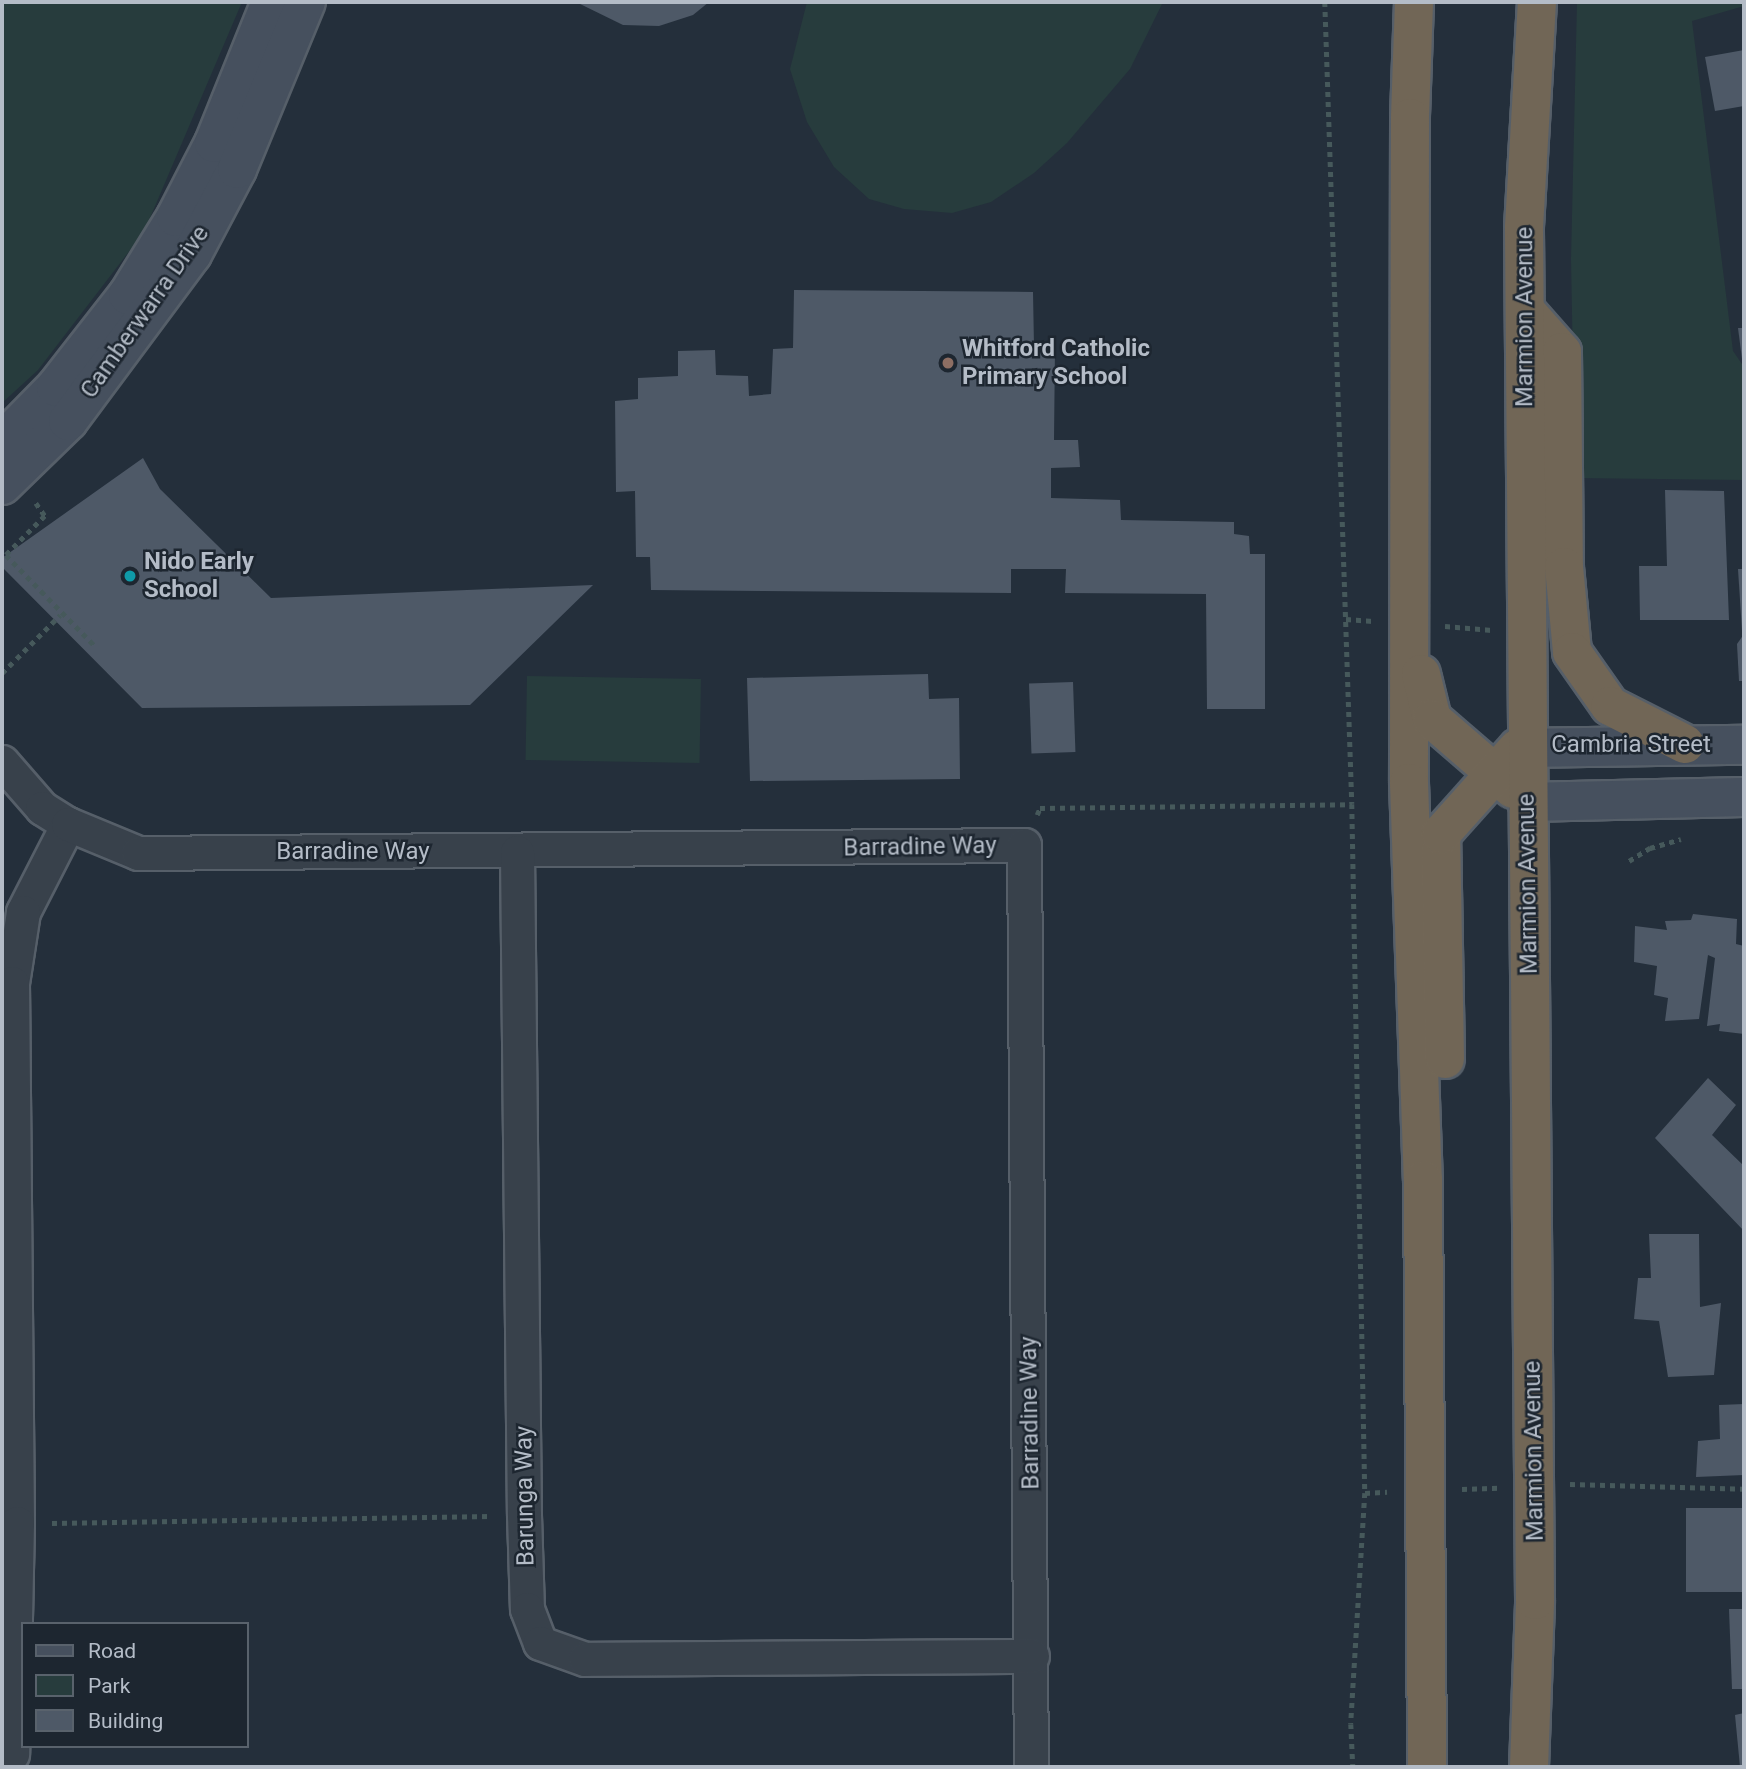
<!DOCTYPE html>
<style>
body{margin:0}
#map{position:relative;width:1746px;height:1769px;overflow:hidden;background:#242f3b;font-family:Roboto,sans-serif}
div>[style]{position:absolute}
.green>*{inset:0;background:#273c3d;transform-origin:0 0}
.building>*{inset:0;background:#4e5967;transform-origin:0 0}
.path>*{height:4.5px;margin-top:-2.25px;transform-origin:0;background:repeating-linear-gradient(90deg,#46595b 0 5px,transparent 0 10px)}
.roads{filter:drop-shadow(2px 0 #565f69) drop-shadow(-2px 0 #565f69) drop-shadow(0 2px #565f69) drop-shadow(0 -2px #565f69)}
.street>*{height:33px;margin:-16.5px;padding:0 16.5px;transform-origin:16.5px;border-radius:16.5px;background:#38414b}
.secondary>*{height:38px;margin:-19px;padding:0 19px;transform-origin:19px;border-radius:19px;background:#46505e}
.highway>*{height:38px;margin:-19px;padding:0 19px;transform-origin:19px;border-radius:19px;background:#716656}
.dots>*{width:19px;height:19px;translate:-50% -50%;box-sizing:border-box;border:4px solid #1d2630;border-radius:50%}
span{translate:-50% -50%;white-space:nowrap;text-align:center;line-height:1.15;-webkit-text-stroke:5px #1d2630;paint-order:stroke}
.street-label{font-size:24px;color:#b4bcc7}
.poi-label{font-size:24px;color:#b4bcc7;font-weight:700}
.left{translate:0 -50%;text-align:left}
.frame{position:absolute;inset:0;border:4px solid #b4bcc7;pointer-events:none}
.legend{position:absolute;left:21px;top:1622px;width:228px;height:126px;box-sizing:border-box;background:#1d2630;border:2px solid #59626c;margin:0;padding:9px 12px;list-style:none;font-size:21px;color:#b4bcc7}
.legend li{display:flex;align-items:center;gap:14px;height:35px}
.legend b{width:35px;border:2px solid #59626c}
</style>
<div id="map">
<div class="green">
<i style="clip-path:polygon(2px 2px,242px 2px,144px 232px,38px 370px,2px 403px)"></i>
<i style="clip-path:polygon(807px 2px,1163px 2px,1130px 69px,1067px 143px,1034px 173px,991px 202px,952px 213px,904px 209px,869px 199px,834px 167px,807px 122px,790px 69px)"></i>
<i style="clip-path:polygon(1577px 2px,1744px 2px,1744px 6px,1692px 21px,1733px 351px,1744px 367px,1744px 480px,1575px 478px,1571px 259px)"></i>
<i style="left:527px;top:676px;width:174px;height:84px;rotate:1deg"></i>
</div>
<div class="building">
<i style="clip-path:polygon(576px 2px,709px 2px,693px 15px,659px 26px,623px 25px)"></i>
<i style="clip-path:polygon(1744px 50px,1744px 106px,1715px 111px,1705px 57px)"></i>
<i style="clip-path:polygon(794px 290px,1033px 292px,1034px 346px,1055px 347px,1054px 440px,1078px 440px,1080px 467px,1051px 468px,1051px 498px,1120px 500px,1121px 520px,1234px 522px,1234px 534px,1249px 536px,1250px 554px,1265px 554px,1265px 709px,1207px 709px,1206px 594px,1065px 593px,1066px 569px,1011px 569px,1011px 593px,651px 590px,650px 557px,636px 557px,635px 491px,616px 492px,615px 401px,638px 399px,638px 378px,678px 376px,678px 351px,715px 350px,716px 375px,748px 376px,749px 396px,771px 394px,773px 349px,793px 348px)"></i>
<i style="clip-path:polygon(1738px 328px,1744px 328px,1744px 359px,1742px 359px)"></i>
<i style="clip-path:polygon(143px 458px,160px 489px,271px 598px,593px 585px,470px 705px,142px 708px,2px 567px,2px 558px)"></i>
<i style="clip-path:polygon(1665px 490px,1724px 491px,1729px 620px,1640px 620px,1639px 566px,1667px 566px)"></i>
<i style="clip-path:polygon(1738px 569px,1744px 569px,1744px 630px,1742px 631px)"></i>
<i style="clip-path:polygon(1744px 634px,1744px 681px,1739px 681px,1737px 644px)"></i>
<i style="clip-path:polygon(928px 674px,929px 699px,959px 698px,960px 779px,750px 781px,747px 678px)"></i>
<i style="left:1073px;top:682px;width:70px;height:44px;rotate:88deg"></i>
<i style="clip-path:polygon(1693px 914px,1737px 919px,1736px 944px,1744px 946px,1744px 1034px,1719px 1031px,1720px 1024px,1707px 1026px,1715px 958px,1708px 955px,1699px 1019px,1665px 1021px,1668px 998px,1654px 995px,1657px 966px,1634px 962px,1635px 926px,1667px 930px,1665px 921px,1691px 920px)"></i>
<i style="clip-path:polygon(1708px 1078px,1736px 1105px,1712px 1135px,1744px 1166px,1744px 1231px,1655px 1138px)"></i>
<i style="clip-path:polygon(1649px 1234px,1699px 1234px,1700px 1307px,1721px 1303px,1714px 1375px,1668px 1377px,1659px 1321px,1634px 1319px,1638px 1278px,1651px 1278px)"></i>
<i style="clip-path:polygon(1744px 1404px,1744px 1475px,1696px 1477px,1698px 1441px,1720px 1439px,1719px 1405px)"></i>
<i style="left:1744px;top:1508px;width:84px;height:58px;rotate:90deg"></i>
<i style="clip-path:polygon(1729px 1609px,1744px 1609px,1744px 1689px,1732px 1689px)"></i>
<i style="clip-path:polygon(1744px 1713px,1744px 1767px,1740px 1767px,1735px 1715px)"></i>
</div>
<div class="path">
<i style="left:1325px;top:2px;width:802px;rotate:88.07deg"></i>
<i style="left:1352px;top:804px;width:689px;rotate:88.92deg"></i>
<i style="left:1365px;top:1493px;width:231px;rotate:93.5deg"></i>
<i style="left:1351px;top:1724px;width:43px;rotate:87.3deg"></i>
<i style="left:36px;top:503px;width:16px;rotate:55deg"></i>
<i style="left:45px;top:516px;width:55px;rotate:135deg"></i>
<i style="left:6px;top:555px;width:127px;rotate:45.6deg"></i>
<i style="left:1346px;top:619px;width:27px;rotate:4deg"></i>
<i style="left:1445px;top:626px;width:47px;rotate:4.9deg"></i>
<i style="left:2px;top:673px;width:82px;rotate:-45deg"></i>
<i style="left:1037px;top:815px;width:8px;rotate:-67deg"></i>
<i style="left:1040px;top:808px;width:312px;rotate:-0.7deg"></i>
<i style="left:1629px;top:861px;width:25px;rotate:-32deg"></i>
<i style="left:1650px;top:848px;width:32px;rotate:-16deg"></i>
<i style="left:1570px;top:1484px;width:174px;rotate:1.6deg"></i>
<i style="left:1462px;top:1489px;width:37px;rotate:-2deg"></i>
<i style="left:1365px;top:1493px;width:22px;rotate:-3deg"></i>
<i style="left:52px;top:1523px;width:439px;rotate:-0.9deg"></i>
</div>
<div class="roads">
<div class="street">
<i style="left:2px;top:762px;width:61px;rotate:49deg"></i>
<i style="left:42px;top:808px;width:31px;rotate:32deg"></i>
<i style="left:68px;top:824px;width:99px;rotate:117.1deg"></i>
<i style="left:23px;top:912px;width:72px;rotate:98.8deg"></i>
<i style="left:12px;top:983px;width:540px;rotate:89.47deg"></i>
<i style="left:17px;top:1523px;width:231px;rotate:91.2deg"></i>
<i style="left:68px;top:824px;width:76px;rotate:22.5deg"></i>
<i style="left:138px;top:853px;width:886px;rotate:-0.52deg"></i>
<i style="left:1024px;top:845px;width:922px;rotate:89.57deg"></i>
<i style="left:517px;top:852px;width:663px;rotate:89.4deg"></i>
<i style="left:524px;top:1515px;width:94px;rotate:88.2deg"></i>
<i style="left:527px;top:1609px;width:36px;rotate:69deg"></i>
<i style="left:540px;top:1643px;width:48px;rotate:19.6deg"></i>
<i style="left:585px;top:1659px;width:447px;rotate:-0.4deg"></i>
</div>
<div class="secondary">
<i style="left:2px;top:442px;width:77px;rotate:-45.5deg"></i>
<i style="left:56px;top:387px;width:117px;rotate:-52deg"></i>
<i style="left:128px;top:295px;width:92px;rotate:-58.4deg"></i>
<i style="left:176px;top:217px;width:83px;rotate:-62.8deg"></i>
<i style="left:214px;top:143px;width:152px;rotate:-68deg"></i>
<i style="left:2px;top:485px;width:92px;rotate:-44.1deg"></i>
<i style="left:68px;top:421px;width:208px;rotate:-53.4deg"></i>
<i style="left:192px;top:254px;width:96px;rotate:-62.1deg"></i>
<i style="left:237px;top:169px;width:181px;rotate:-67.6deg"></i>
<i style="left:1518px;top:748px;width:226px;rotate:-0.8deg"></i>
<i style="left:1527px;top:802px;width:217px;rotate:-1.3deg"></i>
</div>
<div class="highway">
<i style="left:1414px;top:2px;width:116px;rotate:92deg"></i>
<i style="left:1410px;top:118px;width:665px;rotate:90.09deg"></i>
<i style="left:1409px;top:783px;width:397px;rotate:88deg"></i>
<i style="left:1423px;top:1180px;width:587px;rotate:89.61deg"></i>
<i style="left:1525px;top:310px;width:56px;rotate:48.6deg"></i>
<i style="left:1562px;top:352px;width:215px;rotate:89.5deg"></i>
<i style="left:1564px;top:567px;width:85px;rotate:84.6deg"></i>
<i style="left:1572px;top:652px;width:66px;rotate:54.9deg"></i>
<i style="left:1610px;top:706px;width:84px;rotate:26.9deg"></i>
<i style="left:1421px;top:674px;width:46px;rotate:76.3deg"></i>
<i style="left:1432px;top:719px;width:107px;rotate:40.8deg"></i>
<i style="left:1445px;top:1059px;width:225px;rotate:-91deg"></i>
<i style="left:1441px;top:834px;width:115px;rotate:-48.2deg"></i>
<i style="left:1529px;top:1767px;width:167px;rotate:-87.9deg"></i>
<i style="left:1535px;top:1600px;width:1373px;rotate:-90.46deg"></i>
<i style="left:1524px;top:227px;width:225px;rotate:-86.7deg"></i>
</div>
</div>
<div class="dots">
<i style="left:948px;top:363px;background:#8d6e63"></i>
<i style="left:130px;top:576px;background:#0f9aa8"></i>
</div>
<div class="street-label">
<span style="left:145px;top:312px;rotate:-55deg">Camberwarra Drive</span>
<span style="left:1525px;top:317px;rotate:-90deg">Marmion Avenue</span>
<span style="left:1631px;top:745px">Cambria Street</span>
<span style="left:920px;top:847px;rotate:-1deg">Barradine Way</span>
<span style="left:353px;top:852px">Barradine Way</span>
<span style="left:1528px;top:884px;rotate:-91deg">Marmion Avenue</span>
<span style="left:1030px;top:1413px;rotate:-91deg">Barradine Way</span>
<span style="left:1534px;top:1451px;rotate:-91deg">Marmion Avenue</span>
<span style="left:525px;top:1496px;rotate:-91deg">Barunga Way</span>
</div>
<div class="poi-label">
<span class="left" style="left:962px;top:363px">Whitford Catholic<br>Primary School</span>
<span class="left" style="left:144px;top:576px">Nido Early<br>School</span>
</div>
<div class="frame"></div>
<ul class="legend">
<li><b style="height:9px;background:#46505e"></b>Road</li>
<li><b style="height:19px;background:#273c3d"></b>Park</li>
<li><b style="height:19px;background:#4e5967"></b>Building</li>
</ul>
</div>
